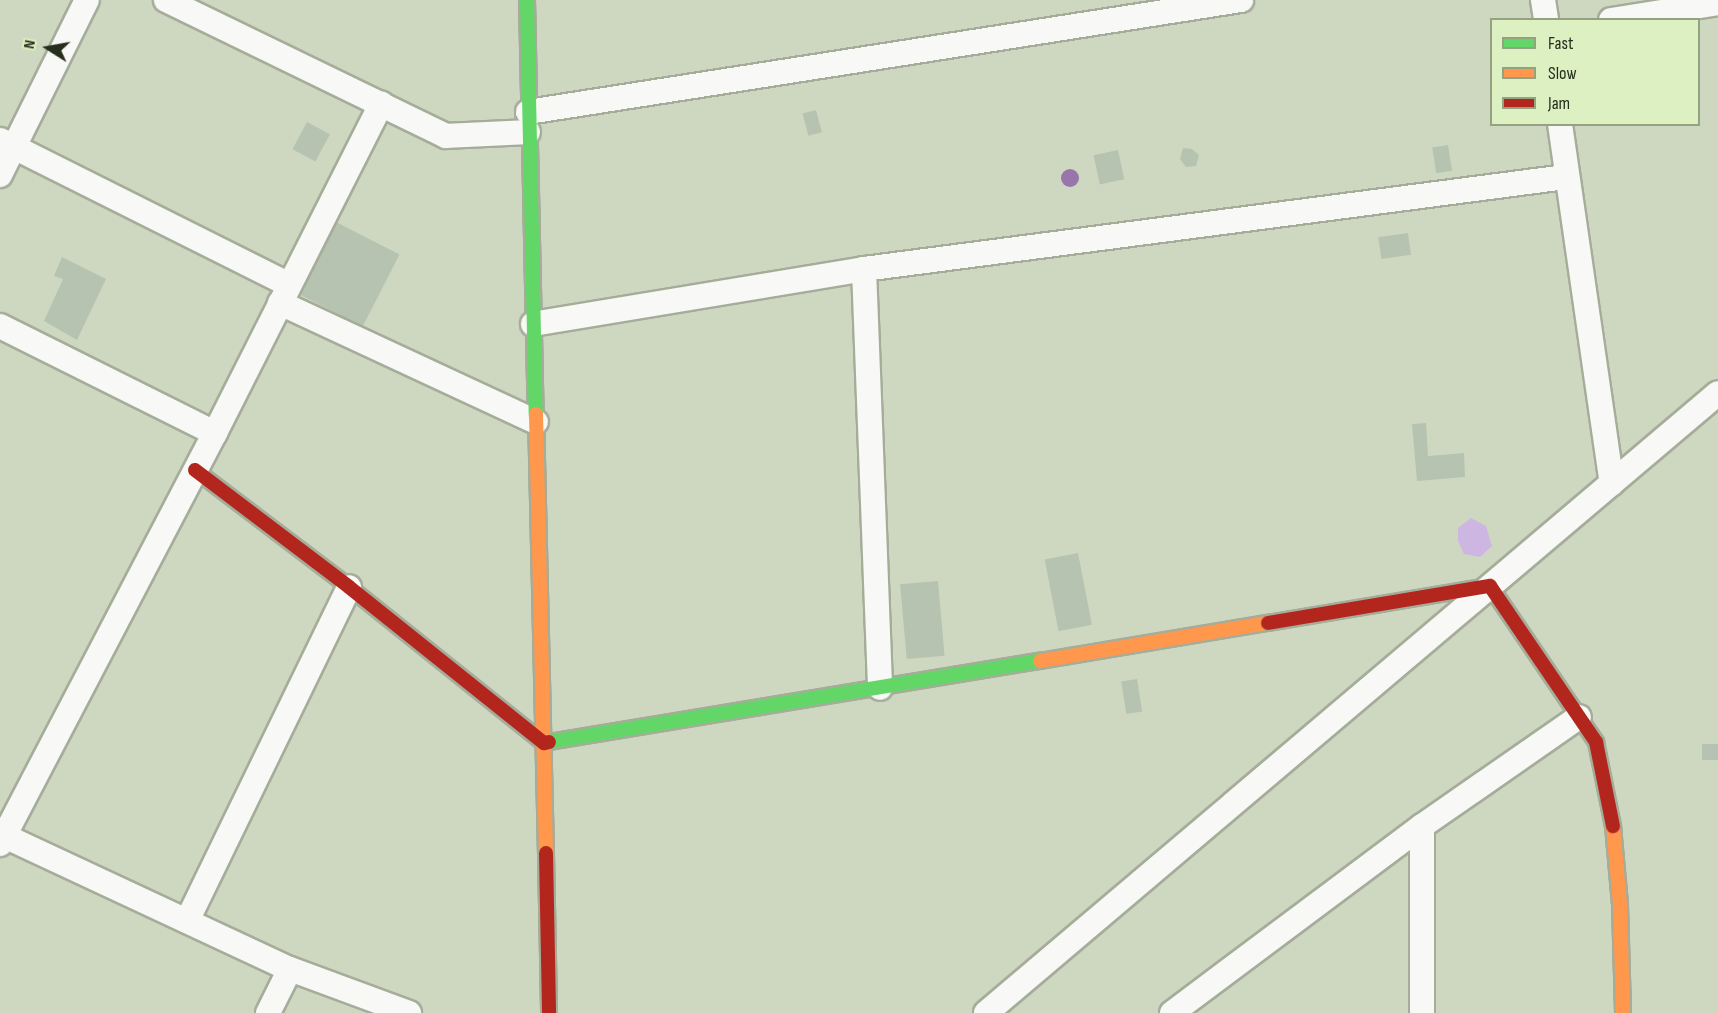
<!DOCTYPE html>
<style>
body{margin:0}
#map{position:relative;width:1718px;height:1013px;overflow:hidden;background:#ced8c0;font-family:"Sofia Sans Condensed",sans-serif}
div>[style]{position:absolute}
.green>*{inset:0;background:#cdb6e1}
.building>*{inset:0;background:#b7c3b1;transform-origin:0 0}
.roads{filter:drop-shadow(2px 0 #a5ad9a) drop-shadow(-2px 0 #a5ad9a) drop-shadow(0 2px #a5ad9a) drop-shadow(0 -2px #a5ad9a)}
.street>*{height:24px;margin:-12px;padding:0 12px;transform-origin:12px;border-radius:12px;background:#f8f9f6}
.fast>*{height:14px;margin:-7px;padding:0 7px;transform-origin:7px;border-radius:7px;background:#63d668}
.slow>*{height:14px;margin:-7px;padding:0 7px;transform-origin:7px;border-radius:7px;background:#ff974d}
.jam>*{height:14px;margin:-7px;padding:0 7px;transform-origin:7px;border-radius:7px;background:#b3261e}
.trees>*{width:18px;height:18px;margin:-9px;border-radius:50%;background:#9876ac}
span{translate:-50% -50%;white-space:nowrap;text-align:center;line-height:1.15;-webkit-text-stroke:6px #dcf0c1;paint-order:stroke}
.legend{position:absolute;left:1490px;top:18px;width:210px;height:108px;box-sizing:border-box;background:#dcf0c1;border:2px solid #93a27f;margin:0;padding:8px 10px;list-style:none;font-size:18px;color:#262e1c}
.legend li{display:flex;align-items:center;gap:12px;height:30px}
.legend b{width:30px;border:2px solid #93a27f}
.north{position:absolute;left:18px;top:18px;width:60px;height:60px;-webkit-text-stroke:4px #dcf0c1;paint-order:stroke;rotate:281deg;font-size:16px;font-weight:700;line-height:24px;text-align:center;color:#262e1c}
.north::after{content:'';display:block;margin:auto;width:21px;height:27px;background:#262e1c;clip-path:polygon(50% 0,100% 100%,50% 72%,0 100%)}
</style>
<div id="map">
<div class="green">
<i style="clip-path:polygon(1471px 518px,1486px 526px,1492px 546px,1480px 557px,1464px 554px,1458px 541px,1458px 528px)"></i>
</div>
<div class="building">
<i style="left:816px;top:110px;width:23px;height:14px;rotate:75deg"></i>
<i style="left:307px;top:122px;width:26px;height:31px;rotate:28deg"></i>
<i style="left:1448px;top:145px;width:26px;height:16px;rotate:81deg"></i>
<i style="clip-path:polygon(1183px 148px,1192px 149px,1199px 155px,1196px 166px,1186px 167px,1180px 159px)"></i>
<i style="left:1118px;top:150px;width:30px;height:25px;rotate:78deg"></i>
<i style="left:330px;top:219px;width:78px;height:81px;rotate:27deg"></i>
<i style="left:1408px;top:233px;width:22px;height:30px;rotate:82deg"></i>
<i style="clip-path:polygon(62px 257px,106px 279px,77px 340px,44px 321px,63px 279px,54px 276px)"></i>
<i style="clip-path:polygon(1426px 423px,1428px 456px,1464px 453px,1465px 477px,1417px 481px,1412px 424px)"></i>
<i style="left:1078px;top:553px;width:73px;height:34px;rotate:79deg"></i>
<i style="left:938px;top:581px;width:75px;height:38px;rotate:85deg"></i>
<i style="left:1137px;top:679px;width:33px;height:16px;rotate:81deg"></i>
<i style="left:1702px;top:744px;width:16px;height:16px"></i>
</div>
<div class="roads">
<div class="street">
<i style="left:166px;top:0;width:311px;rotate:25.9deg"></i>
<i style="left:446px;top:136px;width:82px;rotate:-2.8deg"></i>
<i style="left:1543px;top:0;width:20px;rotate:81deg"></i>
<i style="left:1611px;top:20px;width:108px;rotate:-9deg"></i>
<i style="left:528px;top:112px;width:722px;rotate:-8.93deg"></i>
<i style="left:1560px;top:124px;width:363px;rotate:81.8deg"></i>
<i style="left:0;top:140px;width:323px;rotate:26.6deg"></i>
<i style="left:0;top:175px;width:195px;rotate:-63.6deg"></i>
<i style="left:864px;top:269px;width:419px;rotate:87.8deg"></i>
<i style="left:280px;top:303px;width:282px;rotate:24.9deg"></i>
<i style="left:533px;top:324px;width:336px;rotate:-9.4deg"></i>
<i style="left:864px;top:269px;width:708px;rotate:-7.47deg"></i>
<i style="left:0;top:326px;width:240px;rotate:26.5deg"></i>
<i style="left:0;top:834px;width:320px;rotate:25deg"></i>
<i style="left:290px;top:969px;width:127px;rotate:20.3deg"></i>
<i style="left:0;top:844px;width:464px;rotate:-62.4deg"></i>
<i style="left:215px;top:433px;width:369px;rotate:-63.2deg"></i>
<i style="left:187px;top:921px;width:371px;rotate:-64.1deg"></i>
<i style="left:268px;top:1013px;width:49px;rotate:-63.4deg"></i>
<i style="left:986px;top:1013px;width:959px;rotate:-40.26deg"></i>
<i style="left:1172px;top:1013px;width:312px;rotate:-36.8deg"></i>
<i style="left:1422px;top:826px;width:191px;rotate:-34.8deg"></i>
<i style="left:1422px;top:1013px;width:187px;rotate:-90deg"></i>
</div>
<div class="fast">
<i style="left:527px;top:0;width:414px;rotate:88.8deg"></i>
<i style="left:549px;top:742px;width:498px;rotate:-9.4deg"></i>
</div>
<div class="slow">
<i style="left:536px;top:414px;width:439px;rotate:88.7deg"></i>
<i style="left:1040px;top:661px;width:231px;rotate:-9.5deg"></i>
<i style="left:1613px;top:826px;width:79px;rotate:84.9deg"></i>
<i style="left:1620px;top:905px;width:108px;rotate:88.4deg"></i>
</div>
<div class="jam">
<i style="left:195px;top:470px;width:193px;rotate:37.2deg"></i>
<i style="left:349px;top:587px;width:250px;rotate:38.7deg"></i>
<i style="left:544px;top:743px;width:5px;rotate:-11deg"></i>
<i style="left:1268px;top:623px;width:225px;rotate:-9.5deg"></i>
<i style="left:1490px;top:586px;width:189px;rotate:55.8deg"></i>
<i style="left:1596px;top:742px;width:86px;rotate:78.6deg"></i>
<i style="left:546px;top:853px;width:160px;rotate:88.9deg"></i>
</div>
</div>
<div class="trees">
<i style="left:1070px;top:178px"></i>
</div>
<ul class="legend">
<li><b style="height:8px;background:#63d668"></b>Fast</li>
<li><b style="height:8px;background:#ff974d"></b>Slow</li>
<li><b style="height:8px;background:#b3261e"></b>Jam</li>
</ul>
<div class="north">N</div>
</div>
